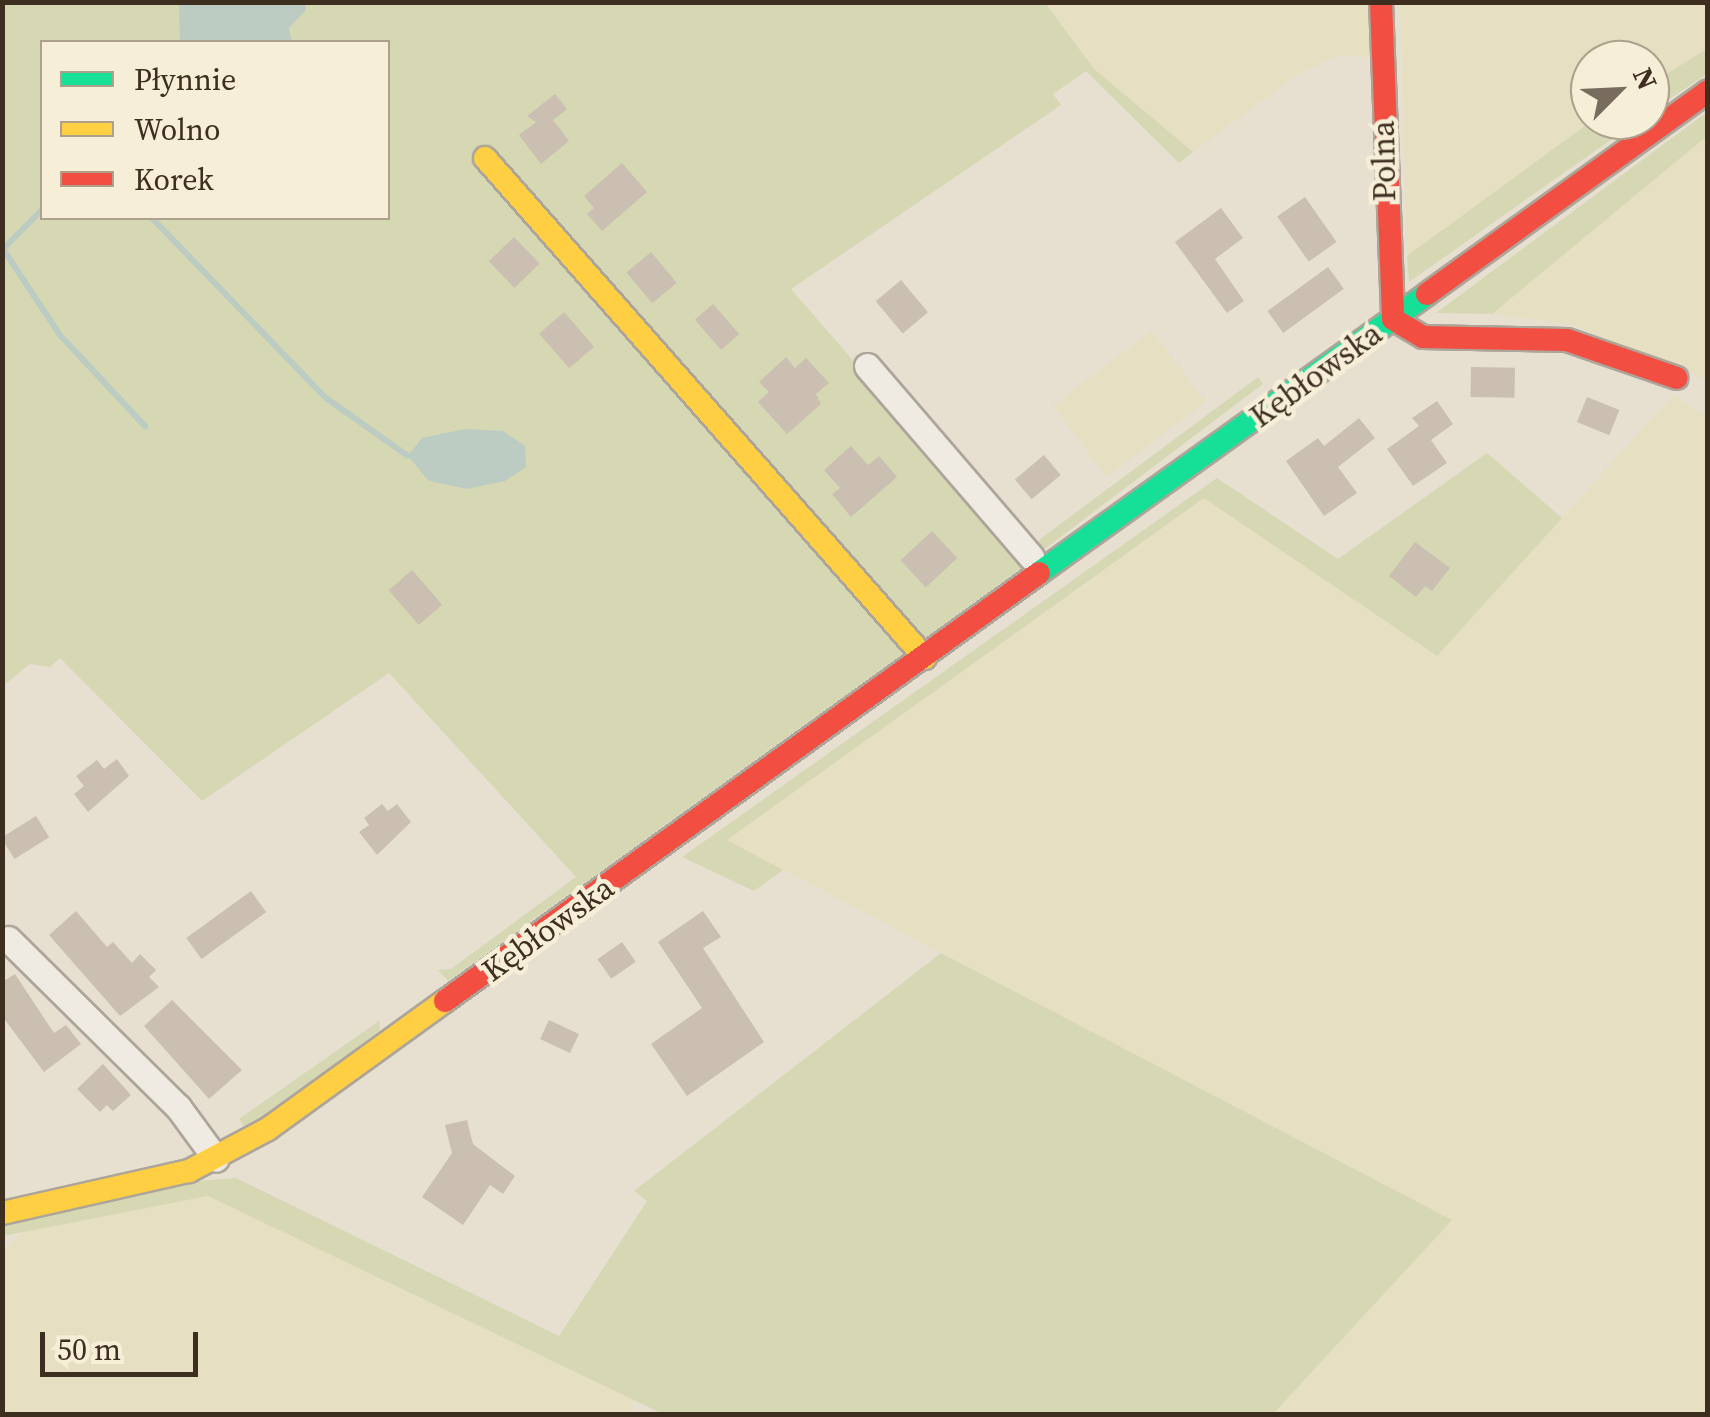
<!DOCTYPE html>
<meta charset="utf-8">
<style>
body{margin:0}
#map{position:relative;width:1710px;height:1417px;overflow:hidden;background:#e7e0d1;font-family:"Source Serif 4",serif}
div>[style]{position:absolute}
.farmland>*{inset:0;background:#e6dfc2;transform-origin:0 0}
.green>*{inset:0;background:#d6d7b3}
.water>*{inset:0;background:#bcccc2}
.stream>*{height:6px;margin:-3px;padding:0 3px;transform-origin:3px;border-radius:3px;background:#bcccc2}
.building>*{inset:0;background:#cbbfb2;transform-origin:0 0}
.roads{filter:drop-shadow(2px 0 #ada599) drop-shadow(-2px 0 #ada599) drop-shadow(0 2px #ada599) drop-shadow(0 -2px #ada599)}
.street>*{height:25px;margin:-12.5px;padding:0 12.5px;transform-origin:12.5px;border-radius:12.5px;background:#efebe3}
.fast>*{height:22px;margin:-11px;padding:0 11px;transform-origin:11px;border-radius:11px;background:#16e098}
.slow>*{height:22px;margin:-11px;padding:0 11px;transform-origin:11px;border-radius:11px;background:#ffcf43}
.jam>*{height:22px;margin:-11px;padding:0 11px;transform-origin:11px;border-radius:11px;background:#f24e42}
span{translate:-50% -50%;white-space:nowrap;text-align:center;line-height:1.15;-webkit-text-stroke:9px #f7eed8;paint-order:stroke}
.street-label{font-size:32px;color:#3d2e20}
.frame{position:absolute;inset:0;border:5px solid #3d2e20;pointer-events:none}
.legend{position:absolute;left:40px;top:40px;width:350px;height:180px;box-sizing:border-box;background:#f7eed8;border:2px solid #ada18e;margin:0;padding:12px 18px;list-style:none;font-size:30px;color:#3d2e20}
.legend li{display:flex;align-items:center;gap:20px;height:50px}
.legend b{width:50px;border:2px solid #ada18e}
.north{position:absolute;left:1570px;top:40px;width:100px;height:100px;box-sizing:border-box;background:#f7eed8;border:2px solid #ada18e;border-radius:50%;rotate:66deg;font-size:28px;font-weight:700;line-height:40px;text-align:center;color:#3d2e20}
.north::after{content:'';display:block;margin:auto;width:35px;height:45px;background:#786c5e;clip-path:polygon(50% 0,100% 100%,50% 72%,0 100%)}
.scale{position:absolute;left:40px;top:1332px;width:158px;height:45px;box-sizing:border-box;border:5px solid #3d2e20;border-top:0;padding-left:12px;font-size:30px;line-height:35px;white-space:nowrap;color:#3d2e20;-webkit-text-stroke:8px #f7eed8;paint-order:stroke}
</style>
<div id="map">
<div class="farmland">
<i style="clip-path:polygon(1045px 3px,1369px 3px,1371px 57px,1337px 56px,1300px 73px,1193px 152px,1094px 69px)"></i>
<i style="clip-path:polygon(1400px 3px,1707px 3px,1707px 49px,1650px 84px,1650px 60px,1590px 60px,1593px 120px,1407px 256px)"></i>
<i style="clip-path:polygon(1707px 136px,1707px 381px,1572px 325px,1492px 314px)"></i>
<i style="left:1152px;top:331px;width:89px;height:124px;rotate:53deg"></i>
<i style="clip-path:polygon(1673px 395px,1708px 417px,1707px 1414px,1274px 1414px,1451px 1220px,726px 840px,1204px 498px,1437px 656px)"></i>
<i style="clip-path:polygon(208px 1196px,635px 1401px,628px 1414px,3px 1414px,3px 1251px,24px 1231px)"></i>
</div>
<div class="green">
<i style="clip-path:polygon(evenodd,3px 3px,1045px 3px,1094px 69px,1193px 152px,1179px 163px,1086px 71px,1053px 94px,1061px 105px,791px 289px,1029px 563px,448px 981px,438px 970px,451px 969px,576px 877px,389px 673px,202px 801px,60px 658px,50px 667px,30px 664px,3px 686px,3px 3px,42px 42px,388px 42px,388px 218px,42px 218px,42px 42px)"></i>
<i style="clip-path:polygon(1707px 49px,1707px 74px,1650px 112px,1650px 84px)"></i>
<i style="clip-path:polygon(1707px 112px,1707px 136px,1492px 314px,1436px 313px)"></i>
<i style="clip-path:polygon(1593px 120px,1639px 120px,1409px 282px,1407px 256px)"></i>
<i style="clip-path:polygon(1258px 377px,1263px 384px,1042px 551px,1039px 540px)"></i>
<i style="clip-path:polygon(1487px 453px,1562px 518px,1437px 656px,1204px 498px,727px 840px,783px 870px,754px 891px,682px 857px,1217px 478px,1338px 559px)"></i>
<i style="clip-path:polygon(941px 953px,1452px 1220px,1273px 1414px,663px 1414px,208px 1196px,3px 1236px,2px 1225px,197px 1181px,236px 1178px,559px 1336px,647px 1201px,634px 1191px)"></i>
<i style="clip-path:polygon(379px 1021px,380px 1030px,247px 1131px,239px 1119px)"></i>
</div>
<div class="water">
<i style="clip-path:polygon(179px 3px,305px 3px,306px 10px,289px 28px,292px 42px,180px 42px)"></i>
<i style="clip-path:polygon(465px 429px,503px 431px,525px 446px,526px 467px,505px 481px,467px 489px,429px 481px,408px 456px,422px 438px)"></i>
</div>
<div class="stream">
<i style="left:152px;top:218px;width:250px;rotate:46deg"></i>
<i style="left:326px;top:398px;width:100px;rotate:35.3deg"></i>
<i style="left:3px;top:249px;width:103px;rotate:56.5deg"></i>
<i style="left:60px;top:335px;width:125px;rotate:47deg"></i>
<i style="left:2px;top:250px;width:57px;rotate:-45deg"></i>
</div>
<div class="building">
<i style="clip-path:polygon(555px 94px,567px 109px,553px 120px,569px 141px,541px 164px,519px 135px,536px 122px,527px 116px)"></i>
<i style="clip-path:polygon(622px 163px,647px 192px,602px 231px,587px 214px,594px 208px,584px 196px)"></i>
<i style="left:1305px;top:197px;width:55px;height:34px;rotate:55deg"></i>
<i style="clip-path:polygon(1221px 208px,1243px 238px,1215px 259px,1244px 301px,1227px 313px,1175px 242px)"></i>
<i style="left:514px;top:237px;width:37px;height:35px;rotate:46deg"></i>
<i style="left:651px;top:252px;width:40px;height:32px;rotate:50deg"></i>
<i style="left:1328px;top:267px;width:27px;height:75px;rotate:54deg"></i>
<i style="left:901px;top:280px;width:42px;height:33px;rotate:50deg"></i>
<i style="left:713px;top:304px;width:40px;height:24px;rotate:49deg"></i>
<i style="left:564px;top:312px;width:46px;height:33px;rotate:49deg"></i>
<i style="clip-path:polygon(786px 357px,795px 368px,806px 358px,829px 383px,816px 394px,821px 404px,787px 434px,758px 402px,769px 392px,759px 382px)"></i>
<i style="left:1471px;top:367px;width:44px;height:30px;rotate:1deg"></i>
<i style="left:1587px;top:397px;width:35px;height:27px;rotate:22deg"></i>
<i style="clip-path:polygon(1437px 401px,1453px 424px,1431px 440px,1447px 463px,1413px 486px,1387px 449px,1419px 426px,1412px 418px)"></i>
<i style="clip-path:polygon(1359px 418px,1375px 438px,1338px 467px,1357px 493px,1324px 516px,1286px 461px,1318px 438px,1324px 446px)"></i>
<i style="clip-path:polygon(851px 446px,868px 465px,879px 456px,897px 477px,851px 517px,832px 494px,840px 488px,824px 470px)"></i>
<i style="left:1044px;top:455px;width:26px;height:38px;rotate:50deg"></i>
<i style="left:932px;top:531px;width:37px;height:43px;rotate:47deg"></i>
<i style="clip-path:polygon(1415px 542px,1450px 568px,1432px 591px,1425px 586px,1416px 597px,1389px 576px)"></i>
<i style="left:412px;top:570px;width:46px;height:31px;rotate:49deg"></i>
<i style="clip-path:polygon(117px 759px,129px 776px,88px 812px,74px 794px,84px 786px,76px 776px,97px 760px,104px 769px)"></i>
<i style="clip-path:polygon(382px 804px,388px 811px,397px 804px,411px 822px,377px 855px,359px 832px,369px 825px,364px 818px)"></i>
<i style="left:36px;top:816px;width:25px;height:41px;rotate:58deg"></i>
<i style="left:251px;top:891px;width:26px;height:80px;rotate:54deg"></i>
<i style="clip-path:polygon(76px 911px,107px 947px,113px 942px,132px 963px,140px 954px,156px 970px,149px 977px,159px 987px,120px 1016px,49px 935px)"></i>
<i style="clip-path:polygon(703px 911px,721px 937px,703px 948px,764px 1042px,687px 1096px,651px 1044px,702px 1008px,658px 942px)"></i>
<i style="left:622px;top:942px;width:24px;height:30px;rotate:55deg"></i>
<i style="clip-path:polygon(15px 974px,54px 1033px,66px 1025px,81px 1044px,44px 1072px,2px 1016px,2px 982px)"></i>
<i style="clip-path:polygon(172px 1000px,242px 1070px,209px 1099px,144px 1026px)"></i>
<i style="left:549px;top:1020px;width:33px;height:21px;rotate:25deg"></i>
<i style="clip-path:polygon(103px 1064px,131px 1095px,113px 1111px,107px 1105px,100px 1112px,77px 1089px)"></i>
<i style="clip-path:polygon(467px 1120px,473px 1144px,515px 1176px,503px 1194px,490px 1185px,463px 1225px,422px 1197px,452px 1153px,445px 1125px)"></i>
</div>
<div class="roads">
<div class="street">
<i style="left:867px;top:366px;width:252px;rotate:49.3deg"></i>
<i style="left:8px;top:939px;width:239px;rotate:44.7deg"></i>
<i style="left:178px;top:1107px;width:64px;rotate:53.8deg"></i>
</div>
<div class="fast">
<i style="left:1039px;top:573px;width:478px;rotate:-35.7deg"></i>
</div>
<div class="slow">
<i style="left:485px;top:158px;width:666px;rotate:48.65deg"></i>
<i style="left:2px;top:1213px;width:192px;rotate:-12.7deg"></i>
<i style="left:189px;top:1171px;width:89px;rotate:-28deg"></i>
<i style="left:268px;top:1129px;width:218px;rotate:-35.9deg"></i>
</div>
<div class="jam">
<i style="left:1381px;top:2px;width:317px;rotate:87.8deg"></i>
<i style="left:1393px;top:319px;width:35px;rotate:31deg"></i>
<i style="left:1423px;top:337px;width:144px;rotate:1.2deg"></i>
<i style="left:1567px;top:340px;width:116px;rotate:19.1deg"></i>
<i style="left:1427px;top:294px;width:347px;rotate:-35.8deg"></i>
<i style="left:445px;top:1001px;width:732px;rotate:-35.77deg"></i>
</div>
</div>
<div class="street-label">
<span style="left:1384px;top:161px;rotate:-91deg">Polna</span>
<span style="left:1316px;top:375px;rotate:-36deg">Kębłowska</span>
<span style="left:548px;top:929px;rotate:-36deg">Kębłowska</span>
</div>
<div class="frame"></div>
<ul class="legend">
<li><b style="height:12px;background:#16e098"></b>Płynnie</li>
<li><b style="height:12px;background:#ffcf43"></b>Wolno</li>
<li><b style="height:12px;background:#f24e42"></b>Korek</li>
</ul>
<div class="north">N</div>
<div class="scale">50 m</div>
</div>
